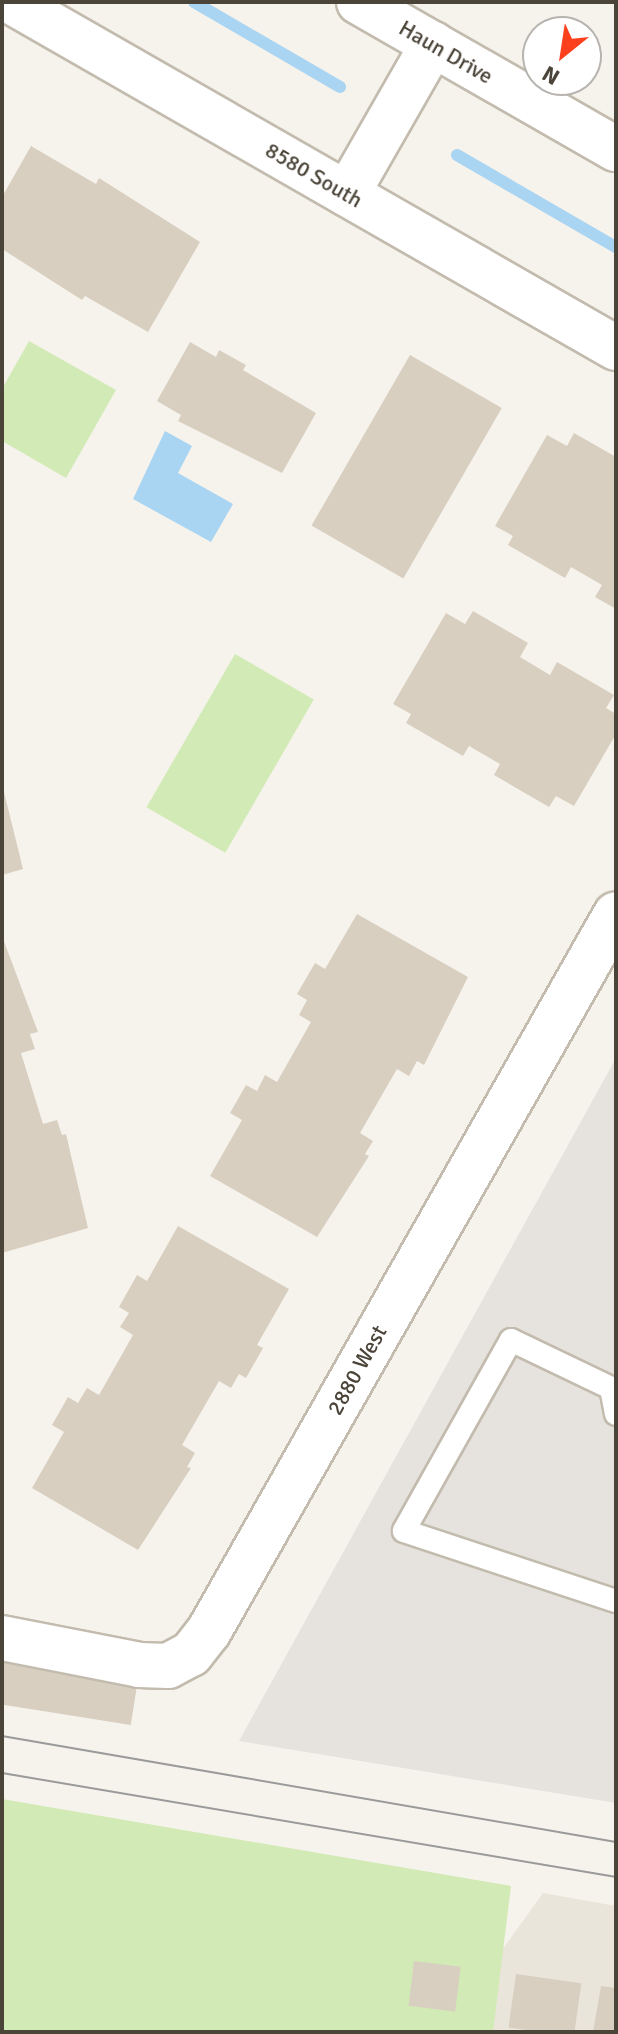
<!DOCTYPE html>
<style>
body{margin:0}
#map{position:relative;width:618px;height:2034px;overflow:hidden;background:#f6f3ec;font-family:Signika,sans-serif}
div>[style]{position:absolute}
.residential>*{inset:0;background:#eae5da}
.industrial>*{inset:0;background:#e6e2dd}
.green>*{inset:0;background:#d2eab5;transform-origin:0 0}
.water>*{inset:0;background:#a9d4f2}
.stream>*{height:12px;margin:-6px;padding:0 6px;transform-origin:6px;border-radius:6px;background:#a9d4f2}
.building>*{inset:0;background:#d8cfc1;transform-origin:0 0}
.roads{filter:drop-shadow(2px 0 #c2bbae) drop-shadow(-2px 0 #c2bbae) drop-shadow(0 2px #c2bbae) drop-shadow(0 -2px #c2bbae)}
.service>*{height:22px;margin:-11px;padding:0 11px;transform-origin:11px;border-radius:11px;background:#fff}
.minor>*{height:44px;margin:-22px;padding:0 22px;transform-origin:22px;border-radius:22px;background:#fff}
.tertiary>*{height:44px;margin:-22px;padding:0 22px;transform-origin:22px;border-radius:22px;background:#fff}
.tram>*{height:2px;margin:-1px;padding:0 1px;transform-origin:1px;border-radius:1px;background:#9a9a9a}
span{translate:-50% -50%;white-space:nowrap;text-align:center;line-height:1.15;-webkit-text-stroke:7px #fff;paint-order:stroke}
.street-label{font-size:22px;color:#4b4439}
.frame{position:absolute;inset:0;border:4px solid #4b4439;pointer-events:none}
.north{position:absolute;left:522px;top:16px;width:80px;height:80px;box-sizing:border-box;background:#fff;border:2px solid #b7b4b0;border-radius:50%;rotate:210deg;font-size:22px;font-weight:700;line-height:32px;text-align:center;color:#4b4439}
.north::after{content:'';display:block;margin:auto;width:28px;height:36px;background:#fc3f1d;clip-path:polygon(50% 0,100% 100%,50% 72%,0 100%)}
</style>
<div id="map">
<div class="residential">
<i style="clip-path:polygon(543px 1893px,616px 1906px,616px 2032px,443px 2032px)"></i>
</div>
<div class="industrial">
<i style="clip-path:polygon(616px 1058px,616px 1803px,239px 1741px)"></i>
</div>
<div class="green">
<i style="clip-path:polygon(29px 341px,116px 390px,66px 478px,2px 441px,2px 389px)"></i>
<i style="left:235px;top:654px;width:91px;height:177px;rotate:30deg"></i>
<i style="clip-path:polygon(2px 1799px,511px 1886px,493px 2032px,2px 2032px)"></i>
</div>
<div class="water">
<i style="clip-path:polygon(165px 431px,192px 446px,178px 473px,233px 504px,211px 542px,133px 499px)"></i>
</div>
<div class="stream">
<i style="left:194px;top:2px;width:169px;rotate:30.2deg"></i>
<i style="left:457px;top:155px;width:184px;rotate:30.1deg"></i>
</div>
<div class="building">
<i style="clip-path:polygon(31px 146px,96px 184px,99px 178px,200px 242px,148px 332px,85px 296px,82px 300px,2px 249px,2px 197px)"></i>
<i style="clip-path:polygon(190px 342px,216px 357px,219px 350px,246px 365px,243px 370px,316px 413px,282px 473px,178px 421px,181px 415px,157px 401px)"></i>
<i style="left:410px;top:355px;width:106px;height:197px;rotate:30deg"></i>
<i style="clip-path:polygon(574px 433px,616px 457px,616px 609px,595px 597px,602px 585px,571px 567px,565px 578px,508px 545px,513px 536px,495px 526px,547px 435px,567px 446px)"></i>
<i style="clip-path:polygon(473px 611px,528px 643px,520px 657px,550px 675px,557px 662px,614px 695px,606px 708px,616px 714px,616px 734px,574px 806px,556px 796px,549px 807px,494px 775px,500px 764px,469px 746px,463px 756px,406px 723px,411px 714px,393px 704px,446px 613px,465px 624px)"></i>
<i style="clip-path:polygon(2px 784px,23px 869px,2px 875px)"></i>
<i style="clip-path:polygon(357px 914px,468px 977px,424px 1065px,417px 1061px,409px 1076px,397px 1069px,360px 1133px,373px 1141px,365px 1154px,369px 1156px,317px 1237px,210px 1176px,242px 1120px,230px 1113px,246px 1085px,257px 1091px,265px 1075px,277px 1082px,311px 1022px,299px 1015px,307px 1000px,297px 994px,315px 963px,325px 969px)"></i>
<i style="clip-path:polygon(2px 936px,38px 1032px,30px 1034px,35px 1049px,21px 1053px,43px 1124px,57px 1120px,62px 1135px,66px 1134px,88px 1228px,2px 1253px)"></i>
<i style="clip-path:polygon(178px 1226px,289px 1289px,257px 1345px,263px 1348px,246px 1378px,239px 1374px,231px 1388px,219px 1381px,182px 1445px,195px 1453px,187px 1467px,191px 1468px,138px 1550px,32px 1488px,64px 1432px,52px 1425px,68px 1397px,78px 1403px,87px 1388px,99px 1395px,133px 1335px,120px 1327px,129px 1313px,119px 1307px,137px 1275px,147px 1281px)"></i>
<i style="left:2px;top:1662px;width:137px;height:42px;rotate:9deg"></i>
<i style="left:414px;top:1961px;width:47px;height:45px;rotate:7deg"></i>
<i style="left:516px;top:1974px;width:66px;height:54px;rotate:8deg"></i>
<i style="clip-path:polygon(601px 1986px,616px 1988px,616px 2032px,593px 2032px)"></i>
</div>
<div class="roads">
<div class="service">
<i style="left:616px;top:1414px;width:26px;rotate:-101deg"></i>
<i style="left:611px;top:1388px;width:111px;rotate:-154.4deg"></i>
<i style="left:511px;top:1340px;width:219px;rotate:119.3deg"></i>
<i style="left:404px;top:1531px;width:223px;rotate:18.3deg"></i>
</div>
<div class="minor">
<i style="left:12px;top:2px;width:696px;rotate:29.81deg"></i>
<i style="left:347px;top:194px;width:173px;rotate:-60.2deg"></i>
<i style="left:2px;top:1638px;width:140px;rotate:11.1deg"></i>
<i style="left:139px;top:1665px;width:29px;rotate:2deg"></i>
<i style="left:168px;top:1666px;width:26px;rotate:-28deg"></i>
<i style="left:191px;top:1654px;width:29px;rotate:-52deg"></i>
<i style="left:209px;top:1631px;width:824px;rotate:-60.42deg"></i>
</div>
<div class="tertiary">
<i style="left:359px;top:2px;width:296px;rotate:29.8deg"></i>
</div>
</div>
<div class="tram">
<i style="left:2px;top:1736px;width:623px;rotate:9.79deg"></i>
<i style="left:2px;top:1773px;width:623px;rotate:9.61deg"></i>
</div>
<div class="street-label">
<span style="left:446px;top:52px;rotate:30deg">Haun Drive</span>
<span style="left:314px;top:175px;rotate:30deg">8580 South</span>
<span style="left:357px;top:1370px;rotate:-61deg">2880 West</span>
</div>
<div class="frame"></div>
<div class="north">N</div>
</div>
